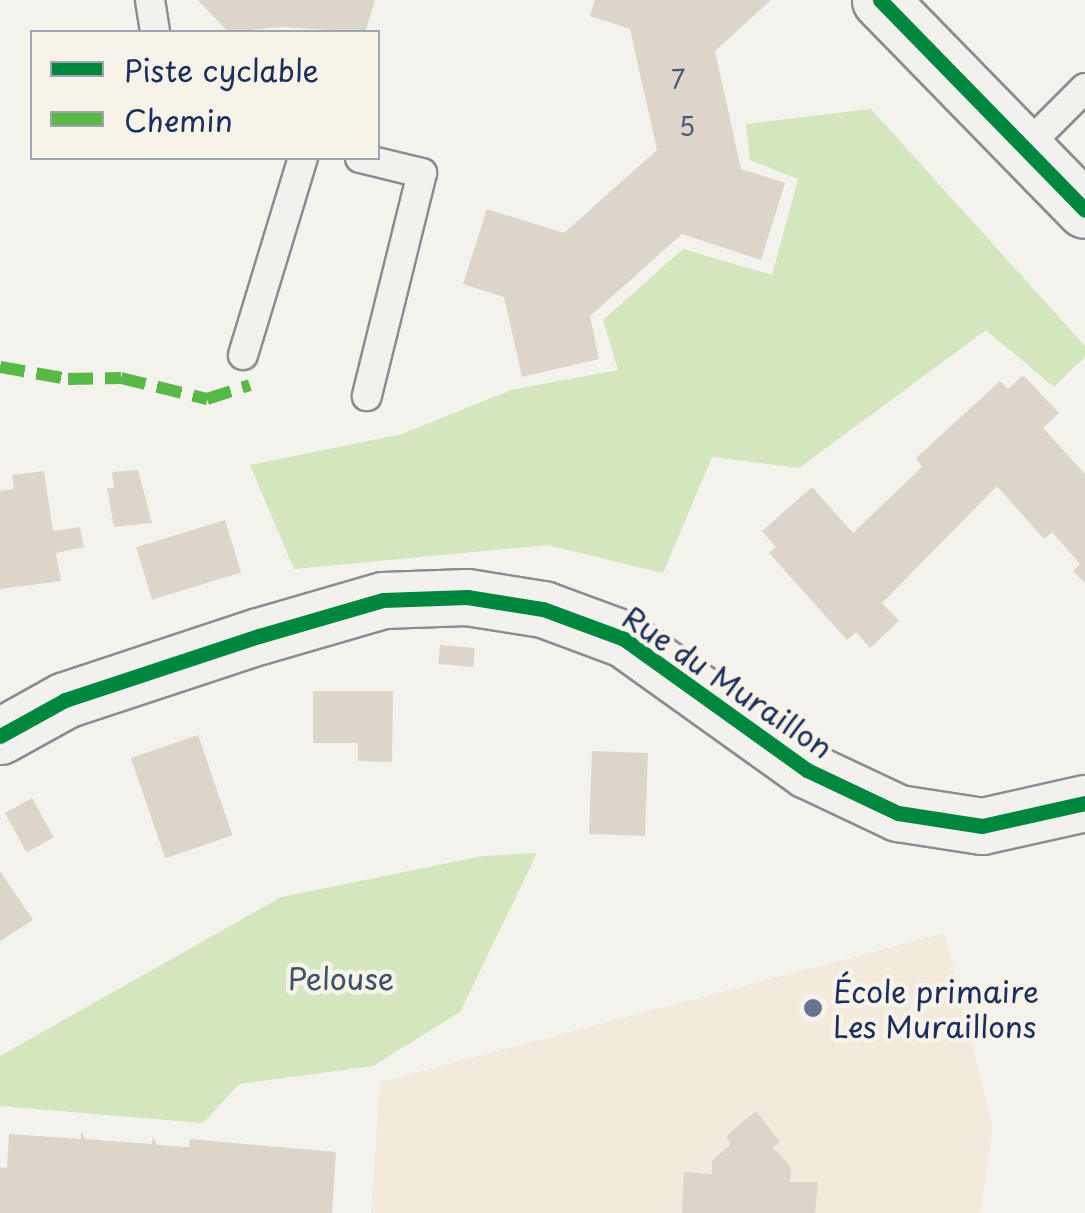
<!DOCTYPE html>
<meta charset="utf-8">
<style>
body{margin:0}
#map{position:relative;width:1085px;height:1213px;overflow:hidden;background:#f4f2ec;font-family:"Playpen Sans",sans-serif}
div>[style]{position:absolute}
.built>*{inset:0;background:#f2ebdd}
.green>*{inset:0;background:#d4e6bd}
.building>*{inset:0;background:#dcd6ca;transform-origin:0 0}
.roads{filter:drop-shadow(2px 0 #898c92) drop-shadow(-2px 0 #898c92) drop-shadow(0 2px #898c92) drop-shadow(0 -2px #898c92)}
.lane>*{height:28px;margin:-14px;padding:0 14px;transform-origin:14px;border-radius:14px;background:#f2f1ed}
.street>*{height:55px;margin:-27.5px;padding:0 27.5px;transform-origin:27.5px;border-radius:27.5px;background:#f2f1ed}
.quiet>*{height:12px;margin-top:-6px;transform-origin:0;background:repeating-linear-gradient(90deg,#58b947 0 25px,transparent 0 37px)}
.cycleway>*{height:15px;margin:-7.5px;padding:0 7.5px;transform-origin:7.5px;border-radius:7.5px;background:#00873e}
.dots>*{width:28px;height:28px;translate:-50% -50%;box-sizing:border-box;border:5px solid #f7f3e8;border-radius:50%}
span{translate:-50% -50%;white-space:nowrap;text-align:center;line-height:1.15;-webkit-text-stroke:9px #f7f3e8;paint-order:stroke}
.number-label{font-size:25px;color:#4b5979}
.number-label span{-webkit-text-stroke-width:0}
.street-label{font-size:30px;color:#1b2f5e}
.park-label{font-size:30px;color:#3b5269}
.poi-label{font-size:30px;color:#1b2f5e}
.left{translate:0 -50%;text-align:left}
.legend{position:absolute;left:30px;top:30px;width:350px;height:130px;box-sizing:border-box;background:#f7f3e8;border:2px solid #9fa5b1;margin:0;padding:12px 18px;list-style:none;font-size:30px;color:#1b2f5e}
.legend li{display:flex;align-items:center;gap:20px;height:50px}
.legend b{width:50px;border:2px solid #9fa5b1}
</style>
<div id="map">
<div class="built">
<i style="clip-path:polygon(945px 933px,993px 1129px,980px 1213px,371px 1213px,380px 1082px)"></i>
</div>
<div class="green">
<i style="clip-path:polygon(871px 109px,1085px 346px,1085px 357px,1054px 387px,986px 330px,799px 468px,712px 457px,663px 573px,547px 545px,294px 569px,250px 465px,402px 434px,511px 390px,618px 370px,603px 320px,683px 249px,772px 275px,798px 179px,750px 160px,746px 124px)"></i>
<i style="clip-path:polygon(537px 853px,460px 1012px,373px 1066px,239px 1084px,203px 1123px,0 1106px,0 1056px,281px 897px,483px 856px)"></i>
</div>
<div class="building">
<i style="clip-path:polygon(198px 0,375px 0,365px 32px,282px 27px,228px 32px)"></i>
<i style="clip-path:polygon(595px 0,771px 0,715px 51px,741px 169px,785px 183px,761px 260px,682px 234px,590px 316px,599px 359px,522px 377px,504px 297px,463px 284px,487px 209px,564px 233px,657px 150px,630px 29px,590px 16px)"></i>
<i style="clip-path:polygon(1023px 375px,1059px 413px,1043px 428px,1085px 474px,1085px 583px,1073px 571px,1080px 564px,1052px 532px,1044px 539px,997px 486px,882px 603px,899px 621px,870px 648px,856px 632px,847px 640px,769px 553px,776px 547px,762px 531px,812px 487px,853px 533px,922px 467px,916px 458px,927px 448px,1000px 381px,1008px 389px)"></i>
<i style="clip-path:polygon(138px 470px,152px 523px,114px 527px,107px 488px,114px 488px,112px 472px)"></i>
<i style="clip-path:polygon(44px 471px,53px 531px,80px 527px,84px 547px,56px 553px,61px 581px,0 589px,0 491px,14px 489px,12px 475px)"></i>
<i style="left:225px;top:520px;width:55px;height:93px;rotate:73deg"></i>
<i style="left:440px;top:645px;width:35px;height:19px;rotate:5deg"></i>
<i style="clip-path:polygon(313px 691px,393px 691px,392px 762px,358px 761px,358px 743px,313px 743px)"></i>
<i style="left:198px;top:735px;width:106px;height:71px;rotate:71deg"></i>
<i style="left:592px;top:751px;width:56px;height:83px;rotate:2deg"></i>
<i style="left:32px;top:798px;width:45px;height:31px;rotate:61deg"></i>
<i style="clip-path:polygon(0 871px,33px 920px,0 941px)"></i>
<i style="clip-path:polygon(756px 1111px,780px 1142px,773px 1147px,791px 1167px,790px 1182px,818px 1182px,815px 1213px,682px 1213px,684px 1172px,712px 1174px,712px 1161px,731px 1144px,726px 1136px)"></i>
<i style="clip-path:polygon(81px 1131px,85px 1139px,152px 1144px,153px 1136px,157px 1145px,189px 1147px,190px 1139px,336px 1152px,332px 1213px,0 1213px,0 1167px,7px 1168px,9px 1134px,81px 1139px)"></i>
</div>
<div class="roads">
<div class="lane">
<i style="left:150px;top:0;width:32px;rotate:81deg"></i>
<i style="left:1027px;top:146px;width:82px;rotate:-45deg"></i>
<i style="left:360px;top:158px;width:64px;rotate:13.6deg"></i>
<i style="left:422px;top:173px;width:230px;rotate:103.9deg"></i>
<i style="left:243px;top:355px;width:206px;rotate:-73.1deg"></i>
</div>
<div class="street">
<i style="left:880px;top:0;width:293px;rotate:45.7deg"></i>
<i style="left:0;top:736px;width:74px;rotate:-29deg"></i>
<i style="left:65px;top:700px;width:204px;rotate:-18.3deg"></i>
<i style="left:259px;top:636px;width:129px;rotate:-16.2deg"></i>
<i style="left:383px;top:600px;width:84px;rotate:-2deg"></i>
<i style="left:467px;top:597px;width:77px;rotate:9deg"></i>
<i style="left:543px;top:609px;width:86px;rotate:20.3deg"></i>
<i style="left:624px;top:639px;width:225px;rotate:35.6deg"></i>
<i style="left:807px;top:770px;width:101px;rotate:25.3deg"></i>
<i style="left:898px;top:813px;width:85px;rotate:8.8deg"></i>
<i style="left:982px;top:826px;width:106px;rotate:-12.6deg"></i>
</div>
</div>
<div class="quiet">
<i style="left:0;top:367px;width:69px;rotate:10deg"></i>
<i style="left:68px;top:379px;width:53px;rotate:-1.1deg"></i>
<i style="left:121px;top:378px;width:89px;rotate:13.7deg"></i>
<i style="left:207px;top:399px;width:45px;rotate:-18deg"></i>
</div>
<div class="cycleway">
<i style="left:880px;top:0;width:293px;rotate:45.7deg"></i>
<i style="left:0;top:736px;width:74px;rotate:-29deg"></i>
<i style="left:65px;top:700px;width:204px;rotate:-18.3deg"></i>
<i style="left:259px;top:636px;width:129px;rotate:-16.2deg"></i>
<i style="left:383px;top:600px;width:84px;rotate:-2deg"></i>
<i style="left:467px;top:597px;width:77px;rotate:9deg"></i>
<i style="left:543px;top:609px;width:86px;rotate:20.3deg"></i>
<i style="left:624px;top:639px;width:225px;rotate:35.6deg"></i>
<i style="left:807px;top:770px;width:101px;rotate:25.3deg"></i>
<i style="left:898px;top:813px;width:85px;rotate:8.8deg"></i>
<i style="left:982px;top:826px;width:106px;rotate:-12.6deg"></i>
</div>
<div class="dots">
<i style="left:813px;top:1008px;background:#677390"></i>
</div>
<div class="number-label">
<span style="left:678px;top:79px">7</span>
<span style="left:687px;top:126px">5</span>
</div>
<div class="street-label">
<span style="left:728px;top:682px;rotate:34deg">Rue du Muraillon</span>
</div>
<div class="park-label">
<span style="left:341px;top:978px">Pelouse</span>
</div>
<div class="poi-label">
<span class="left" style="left:833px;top:1008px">École primaire<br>Les Muraillons</span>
</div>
<ul class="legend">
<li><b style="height:12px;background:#00873e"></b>Piste cyclable</li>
<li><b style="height:12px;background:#58b947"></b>Chemin</li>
</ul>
</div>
